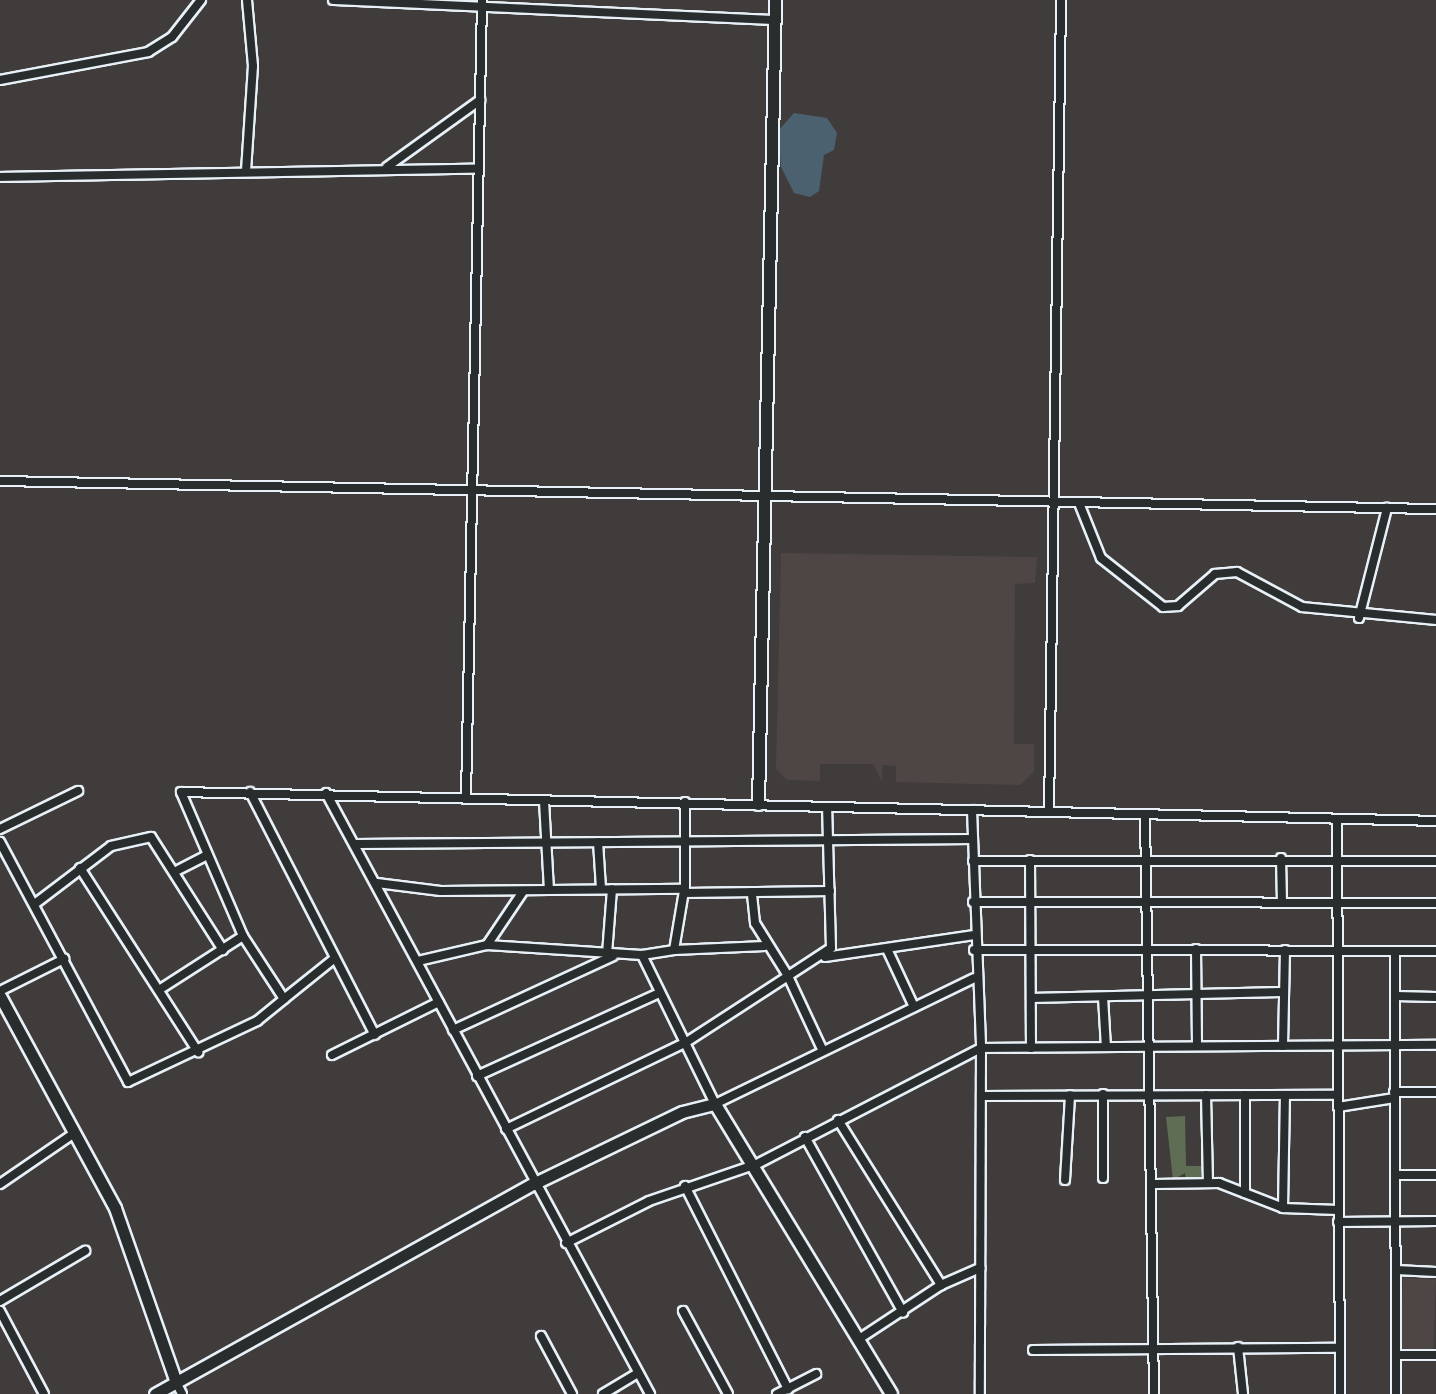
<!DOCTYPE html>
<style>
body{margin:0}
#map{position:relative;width:1436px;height:1394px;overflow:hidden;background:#3f3c3b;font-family:"Balsamiq Sans",sans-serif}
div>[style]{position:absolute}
.built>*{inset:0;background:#4e4644;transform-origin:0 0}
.green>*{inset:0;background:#606d55}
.water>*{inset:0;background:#4c616f}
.roads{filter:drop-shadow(2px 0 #e8f1f8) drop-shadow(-2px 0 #e8f1f8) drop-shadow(0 2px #e8f1f8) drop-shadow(0 -2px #e8f1f8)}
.street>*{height:8px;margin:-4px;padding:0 4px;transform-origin:4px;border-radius:4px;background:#2a2d2e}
.secondary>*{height:11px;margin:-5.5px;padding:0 5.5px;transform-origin:5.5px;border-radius:5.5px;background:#2a2d2e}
span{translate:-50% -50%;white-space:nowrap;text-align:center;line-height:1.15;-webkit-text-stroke:6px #2a2d2e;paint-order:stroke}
</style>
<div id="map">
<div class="built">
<i style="clip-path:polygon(781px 553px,1037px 557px,1035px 583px,1015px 584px,1014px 744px,1034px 744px,1034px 772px,1020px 785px,896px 782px,896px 766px,882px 765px,882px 782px,873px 764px,820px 764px,820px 781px,787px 780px,776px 769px)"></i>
<i style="left:1403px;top:1278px;width:33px;height:75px;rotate:2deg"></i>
</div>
<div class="green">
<i style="clip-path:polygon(1185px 1116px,1186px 1166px,1201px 1166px,1201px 1178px,1186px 1180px,1185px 1173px,1173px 1180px,1166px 1117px)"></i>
</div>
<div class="water">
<i style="clip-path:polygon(794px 113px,827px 118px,837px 133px,834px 150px,824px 155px,819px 191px,810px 197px,794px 193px,781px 167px,778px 131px)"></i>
</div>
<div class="roads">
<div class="street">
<i style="left:333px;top:0;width:442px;rotate:2.6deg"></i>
<i style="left:0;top:80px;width:151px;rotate:-10.7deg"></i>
<i style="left:148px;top:52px;width:28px;rotate:-32deg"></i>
<i style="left:172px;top:37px;width:47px;rotate:-51.9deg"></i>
<i style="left:387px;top:167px;width:115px;rotate:-35.8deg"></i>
<i style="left:246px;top:171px;width:105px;rotate:-86.2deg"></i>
<i style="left:253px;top:66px;width:66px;rotate:-95.2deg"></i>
<i style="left:0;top:177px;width:478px;rotate:-1deg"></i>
<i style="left:0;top:481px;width:1436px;rotate:1.12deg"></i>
<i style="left:1079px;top:503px;width:59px;rotate:68.2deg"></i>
<i style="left:1101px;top:558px;width:79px;rotate:38.3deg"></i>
<i style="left:1163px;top:607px;width:15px;rotate:-4deg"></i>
<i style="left:1178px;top:606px;width:49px;rotate:-40.9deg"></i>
<i style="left:1215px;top:574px;width:22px;rotate:-5deg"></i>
<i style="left:1237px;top:572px;width:74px;rotate:28.3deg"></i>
<i style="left:1302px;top:607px;width:135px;rotate:5.5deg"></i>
<i style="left:1359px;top:618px;width:114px;rotate:-75.7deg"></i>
<i style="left:250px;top:792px;width:273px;rotate:62.8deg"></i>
<i style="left:326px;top:793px;width:683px;rotate:61.67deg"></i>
<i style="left:466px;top:798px;width:798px;rotate:-88.85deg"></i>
<i style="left:544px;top:801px;width:89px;rotate:86.8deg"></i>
<i style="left:685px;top:802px;width:83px;rotate:90deg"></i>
<i style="left:685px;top:885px;width:66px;rotate:99.6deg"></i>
<i style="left:674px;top:950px;width:32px;rotate:171deg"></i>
<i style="left:642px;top:955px;width:166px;rotate:63.9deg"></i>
<i style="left:715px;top:1104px;width:288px;rotate:-25.9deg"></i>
<i style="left:972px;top:810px;width:238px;rotate:87.8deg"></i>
<i style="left:981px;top:1048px;width:455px;rotate:-0.4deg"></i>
<i style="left:1049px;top:812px;width:812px;rotate:-89.15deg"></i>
<i style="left:1145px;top:814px;width:580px;rotate:89.11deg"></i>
<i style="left:1337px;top:819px;width:575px;rotate:89.7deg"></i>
<i style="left:0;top:829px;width:87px;rotate:-26deg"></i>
<i style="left:0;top:842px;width:272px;rotate:61.9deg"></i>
<i style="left:128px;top:1082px;width:143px;rotate:-25.3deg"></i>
<i style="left:257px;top:1021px;width:35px;rotate:-39deg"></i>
<i style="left:598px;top:842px;width:46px;rotate:86.3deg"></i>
<i style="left:356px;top:844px;width:617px;rotate:-0.46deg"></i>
<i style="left:1281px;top:858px;width:45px;rotate:88.7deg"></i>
<i style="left:1030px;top:860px;width:188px;rotate:89.7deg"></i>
<i style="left:973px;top:861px;width:463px"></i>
<i style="left:80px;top:868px;width:219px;rotate:57.3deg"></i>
<i style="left:178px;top:870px;width:31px;rotate:-27deg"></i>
<i style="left:377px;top:883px;width:64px;rotate:7.1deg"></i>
<i style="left:441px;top:891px;width:244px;rotate:-0.5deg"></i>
<i style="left:684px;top:893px;width:146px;rotate:-0.8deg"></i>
<i style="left:973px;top:902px;width:463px;rotate:0.1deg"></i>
<i style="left:36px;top:903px;width:94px;rotate:-37.2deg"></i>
<i style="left:111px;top:846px;width:41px;rotate:-12.7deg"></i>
<i style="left:151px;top:837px;width:134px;rotate:57.5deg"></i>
<i style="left:487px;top:945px;width:63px;rotate:-56.1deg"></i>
<i style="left:887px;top:949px;width:64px;rotate:65deg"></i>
<i style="left:1196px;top:949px;width:97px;rotate:89.4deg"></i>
<i style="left:674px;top:950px;width:91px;rotate:-2.5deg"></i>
<i style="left:974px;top:950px;width:462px;rotate:0.1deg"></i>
<i style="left:1395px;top:951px;width:443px;rotate:89.9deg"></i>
<i style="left:607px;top:954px;width:65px;rotate:-85.6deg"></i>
<i style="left:825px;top:957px;width:151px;rotate:-8.4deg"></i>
<i style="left:335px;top:958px;width:65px;rotate:141.2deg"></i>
<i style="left:284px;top:999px;width:75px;rotate:-123.1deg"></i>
<i style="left:243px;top:936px;width:157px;rotate:-113.3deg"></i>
<i style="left:181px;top:792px;width:1255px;rotate:1.32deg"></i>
<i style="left:418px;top:961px;width:71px;rotate:-13.1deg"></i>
<i style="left:487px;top:945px;width:155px;rotate:3.7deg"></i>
<i style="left:162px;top:988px;width:96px;rotate:-32.7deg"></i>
<i style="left:0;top:991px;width:72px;rotate:-26.6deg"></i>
<i style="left:1396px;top:996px;width:40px;rotate:1.4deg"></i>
<i style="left:1103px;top:997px;width:50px;rotate:86.6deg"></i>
<i style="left:1031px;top:998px;width:250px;rotate:-1.4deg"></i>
<i style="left:453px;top:1030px;width:176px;rotate:-24.8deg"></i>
<i style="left:1283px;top:1046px;width:96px;rotate:-88.8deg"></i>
<i style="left:822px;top:1049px;width:81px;rotate:-115deg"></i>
<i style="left:788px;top:976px;width:51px;rotate:-33.1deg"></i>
<i style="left:831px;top:948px;width:141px;rotate:-91.6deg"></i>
<i style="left:332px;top:1055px;width:119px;rotate:-26.4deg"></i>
<i style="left:477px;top:1076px;width:200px;rotate:-24.5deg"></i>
<i style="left:1394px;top:1092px;width:42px"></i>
<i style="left:1103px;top:1094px;width:84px;rotate:90deg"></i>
<i style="left:1206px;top:1095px;width:88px;rotate:88.7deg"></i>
<i style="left:981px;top:1096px;width:357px;rotate:-0.2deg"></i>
<i style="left:1338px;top:1107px;width:57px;rotate:-9.1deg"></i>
<i style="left:838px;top:1120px;width:195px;rotate:58deg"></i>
<i style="left:941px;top:1285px;width:43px;rotate:-23.6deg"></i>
<i style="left:506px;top:1129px;width:199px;rotate:-25.7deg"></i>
<i style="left:685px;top:1043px;width:123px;rotate:-33deg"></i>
<i style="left:788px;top:976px;width:62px;rotate:-121.9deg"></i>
<i style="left:755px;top:923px;width:31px;rotate:-96deg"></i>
<i style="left:805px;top:1137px;width:201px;rotate:60.8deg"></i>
<i style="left:1396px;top:1175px;width:40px"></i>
<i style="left:1065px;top:1180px;width:85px;rotate:-86.6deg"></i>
<i style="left:0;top:1184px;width:88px;rotate:-34.4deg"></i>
<i style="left:1155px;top:1184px;width:64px;rotate:-0.9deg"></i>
<i style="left:1219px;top:1183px;width:69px;rotate:21.3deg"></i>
<i style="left:1283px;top:1208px;width:55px;rotate:2.1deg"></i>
<i style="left:685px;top:1186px;width:228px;rotate:63.1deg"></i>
<i style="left:1245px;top:1193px;width:98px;rotate:-90deg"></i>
<i style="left:1283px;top:1208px;width:113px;rotate:-89deg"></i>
<i style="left:1338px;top:1222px;width:98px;rotate:-0.6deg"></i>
<i style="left:566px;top:1243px;width:93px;rotate:-26.8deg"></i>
<i style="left:649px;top:1201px;width:114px;rotate:-18.9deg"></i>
<i style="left:757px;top:1164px;width:252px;rotate:-27.4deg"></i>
<i style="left:981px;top:1048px;width:346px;rotate:90.2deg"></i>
<i style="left:1396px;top:1270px;width:40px;rotate:2.9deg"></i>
<i style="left:0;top:1301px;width:99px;rotate:-30.5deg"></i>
<i style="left:0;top:1311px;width:94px;rotate:62.1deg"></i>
<i style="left:683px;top:1311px;width:94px;rotate:61.5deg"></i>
<i style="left:541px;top:1336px;width:66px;rotate:61.9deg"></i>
<i style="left:859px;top:1339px;width:98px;rotate:-33.4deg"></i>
<i style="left:1238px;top:1347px;width:47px;rotate:83.9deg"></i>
<i style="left:1033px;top:1350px;width:306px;rotate:-0.4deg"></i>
<i style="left:1396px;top:1355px;width:40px"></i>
<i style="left:176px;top:1382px;width:13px;rotate:63deg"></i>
<i style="left:603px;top:1394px;width:41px;rotate:-31deg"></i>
<i style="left:777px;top:1394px;width:44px;rotate:-27.1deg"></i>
</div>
<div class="secondary">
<i style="left:758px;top:804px;width:804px;rotate:-88.79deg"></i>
<i style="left:0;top:996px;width:241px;rotate:61.5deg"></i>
<i style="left:115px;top:1208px;width:184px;rotate:70.7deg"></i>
<i style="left:155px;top:1394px;width:432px;rotate:-29.1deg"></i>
<i style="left:533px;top:1184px;width:165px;rotate:-25.8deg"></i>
<i style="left:682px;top:1112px;width:34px;rotate:-14deg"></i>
<i style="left:715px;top:1104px;width:339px;rotate:58.7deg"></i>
</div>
</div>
</div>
